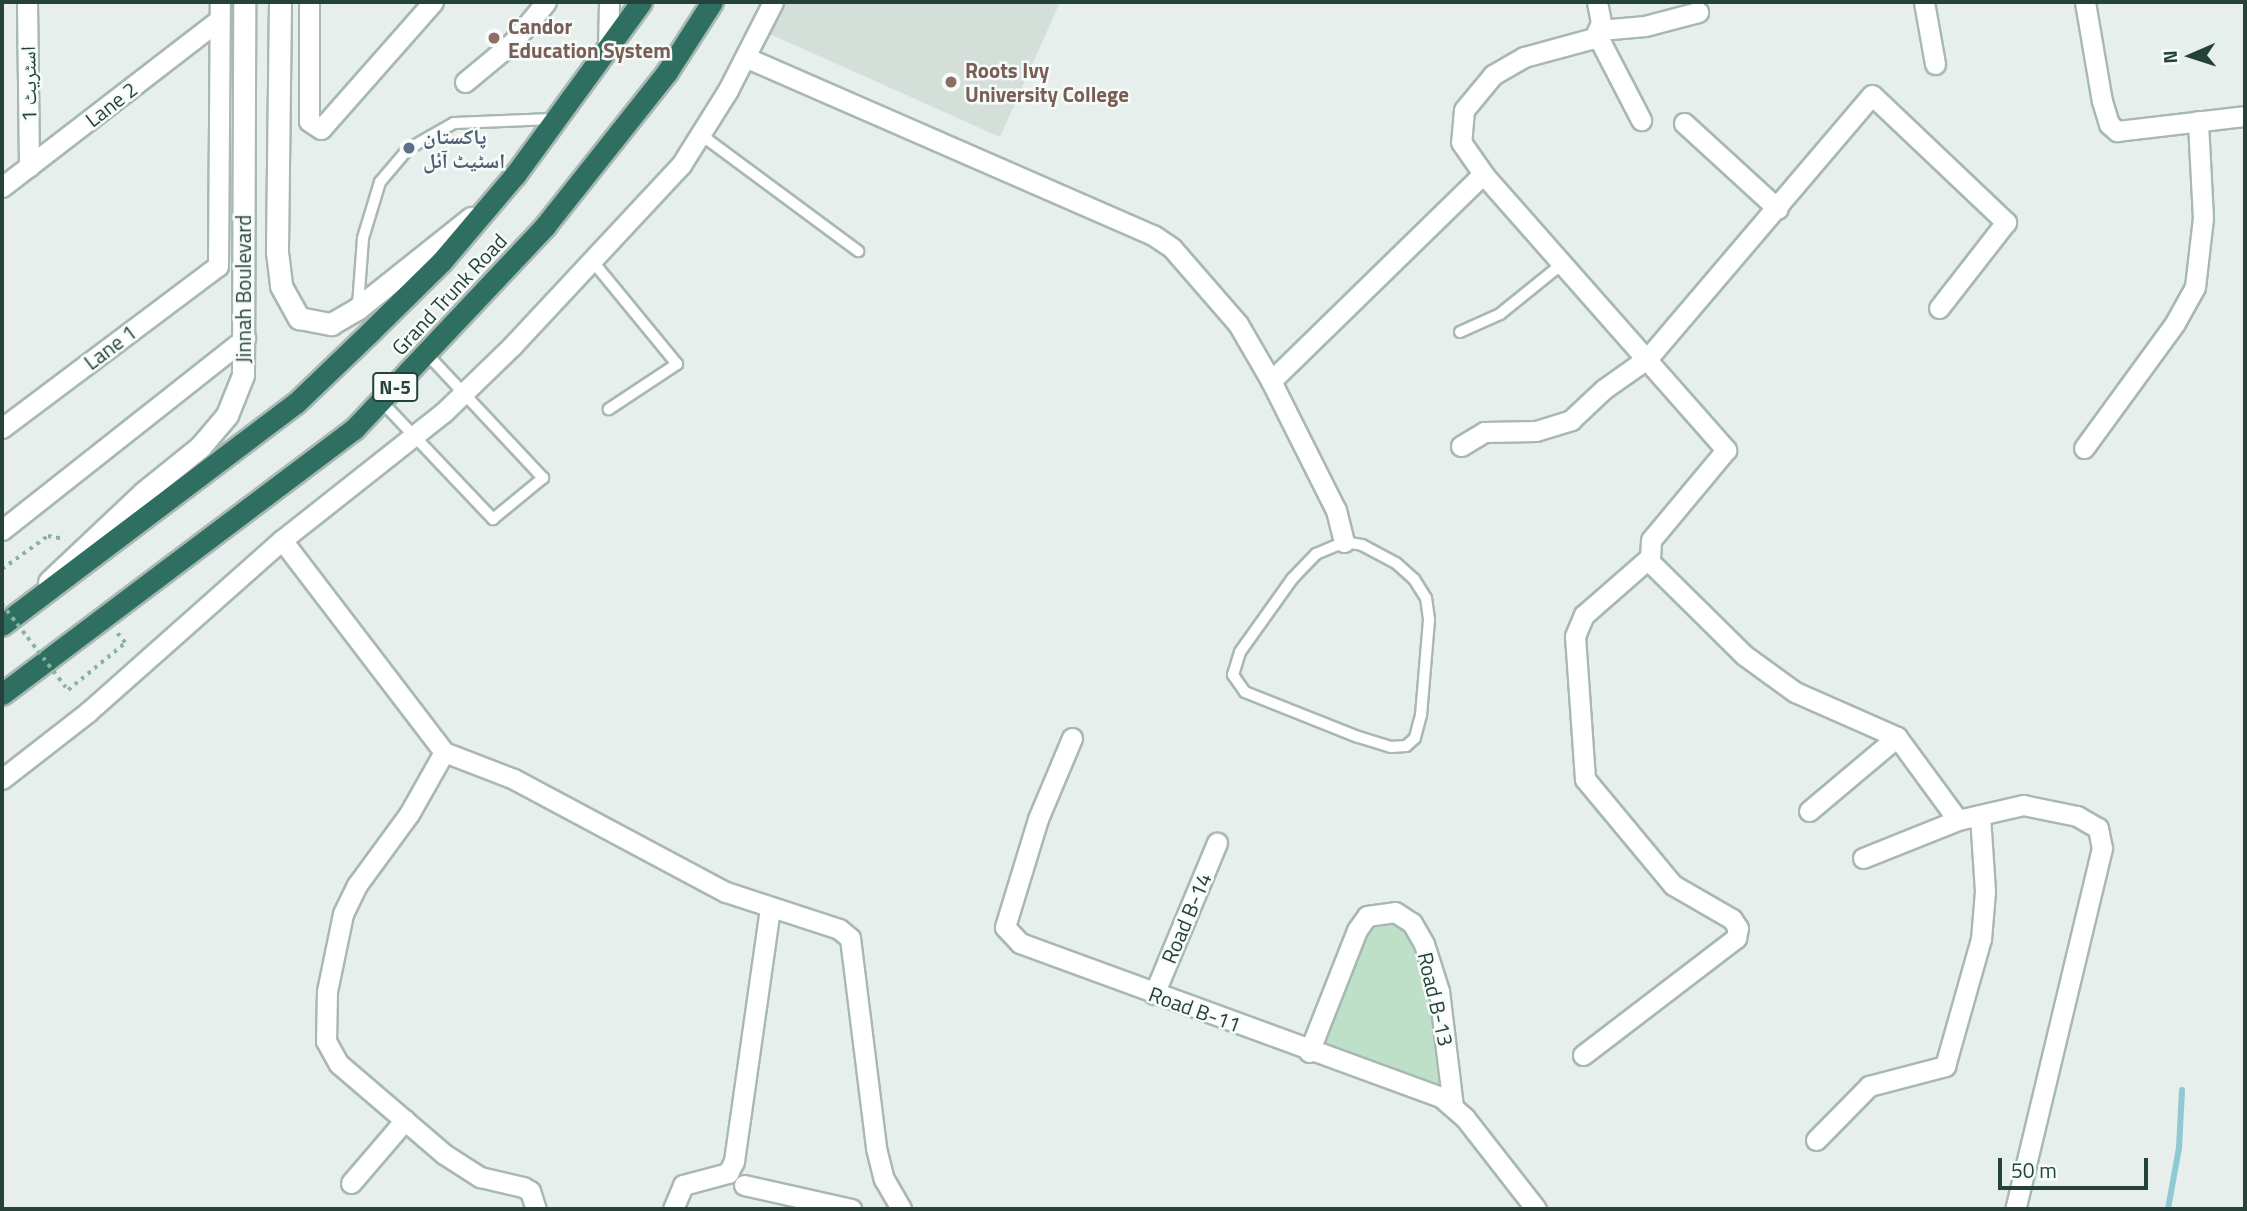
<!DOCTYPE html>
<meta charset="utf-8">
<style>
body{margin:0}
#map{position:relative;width:2247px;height:1211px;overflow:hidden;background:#e6efeb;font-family:"Titillium Web","Noto Naskh Arabic",sans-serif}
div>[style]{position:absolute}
.built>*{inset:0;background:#d4dfda}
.green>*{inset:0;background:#bfe0c8}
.stream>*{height:6px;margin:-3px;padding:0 3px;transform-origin:3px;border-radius:3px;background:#8ec9d4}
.path>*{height:3.5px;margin-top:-1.75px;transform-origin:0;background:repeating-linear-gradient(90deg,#86b3a5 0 3.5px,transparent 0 8.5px)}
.roads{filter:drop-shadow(2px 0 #a8b8b2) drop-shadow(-2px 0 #a8b8b2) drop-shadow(0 2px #a8b8b2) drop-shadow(0 -2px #a8b8b2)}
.lane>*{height:10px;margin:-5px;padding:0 5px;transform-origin:5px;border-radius:5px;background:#fff}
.street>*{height:19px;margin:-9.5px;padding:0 9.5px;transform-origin:9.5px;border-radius:9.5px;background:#fff}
.secondary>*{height:21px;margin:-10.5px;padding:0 10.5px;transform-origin:10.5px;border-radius:10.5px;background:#fff}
.highway>*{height:21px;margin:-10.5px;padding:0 10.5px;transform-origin:10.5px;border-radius:10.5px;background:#2f6f62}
.path-bridge>*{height:3.5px;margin-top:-1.75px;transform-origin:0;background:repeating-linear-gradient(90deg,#86b3a5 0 3.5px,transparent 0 8.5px)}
.dots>*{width:19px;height:19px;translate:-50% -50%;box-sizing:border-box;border:4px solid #f7fbf9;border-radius:50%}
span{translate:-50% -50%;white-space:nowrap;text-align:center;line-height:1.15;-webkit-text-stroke:5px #f7fbf9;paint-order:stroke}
.shield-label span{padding:2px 5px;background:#f7fbf9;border:2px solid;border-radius:5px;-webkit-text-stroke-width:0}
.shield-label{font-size:19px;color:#24423a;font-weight:700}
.education-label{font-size:21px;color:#785e54;font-weight:700}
.left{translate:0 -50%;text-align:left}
.street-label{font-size:21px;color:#24423a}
.service-label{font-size:21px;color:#4e5e75;font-weight:700}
.frame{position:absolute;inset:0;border:4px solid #24423a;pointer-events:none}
.north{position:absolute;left:2156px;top:21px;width:70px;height:70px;-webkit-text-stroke:5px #f7fbf9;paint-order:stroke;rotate:267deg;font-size:19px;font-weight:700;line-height:28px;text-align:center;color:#24423a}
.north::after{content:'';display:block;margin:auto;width:24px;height:32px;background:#24423a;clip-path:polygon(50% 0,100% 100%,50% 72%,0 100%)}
.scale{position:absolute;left:1998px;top:1158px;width:150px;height:32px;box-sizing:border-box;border:4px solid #24423a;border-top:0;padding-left:9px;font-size:21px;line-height:24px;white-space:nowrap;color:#24423a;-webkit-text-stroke:5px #f7fbf9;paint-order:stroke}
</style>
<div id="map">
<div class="built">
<i style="clip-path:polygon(765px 2px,1060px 2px,1000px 137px,754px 27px)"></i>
</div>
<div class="green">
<i style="clip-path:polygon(1395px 915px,1422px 946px,1451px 1103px,1314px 1050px,1372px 918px)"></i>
</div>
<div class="stream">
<i style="left:2168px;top:1209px;width:62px;rotate:-79.8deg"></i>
<i style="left:2179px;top:1148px;width:58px;rotate:-87deg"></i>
</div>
<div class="path">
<i style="left:2px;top:569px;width:57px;rotate:-35.7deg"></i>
<i style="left:48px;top:536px;width:17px;rotate:10deg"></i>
<i style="left:68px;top:690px;width:74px;rotate:-39.5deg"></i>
<i style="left:125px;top:643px;width:13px;rotate:-129deg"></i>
</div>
<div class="roads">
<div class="lane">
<i style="left:700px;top:134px;width:197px;rotate:36.5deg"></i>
<i style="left:594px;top:263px;width:131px;rotate:50.6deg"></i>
<i style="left:677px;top:364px;width:82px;rotate:146.5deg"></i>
<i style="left:358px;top:305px;width:67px;rotate:-85.7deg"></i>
<i style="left:363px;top:238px;width:59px;rotate:-73.1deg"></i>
<i style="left:380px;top:182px;width:43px;rotate:-49.7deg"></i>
<i style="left:408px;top:149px;width:53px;rotate:-29.5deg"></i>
<i style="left:454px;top:123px;width:99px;rotate:-2.3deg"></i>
<i style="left:1460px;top:332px;width:44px;rotate:-24.2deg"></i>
<i style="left:1500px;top:314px;width:80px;rotate:-38.9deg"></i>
<i style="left:381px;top:401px;width:163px;rotate:46.5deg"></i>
<i style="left:493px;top:519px;width:65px;rotate:-39.4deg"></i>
<i style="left:543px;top:478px;width:170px;rotate:-133.1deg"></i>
<i style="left:1344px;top:542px;width:18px;rotate:9deg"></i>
<i style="left:1362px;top:545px;width:38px;rotate:28deg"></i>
<i style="left:1396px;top:563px;width:24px;rotate:42deg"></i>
<i style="left:1414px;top:579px;width:22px;rotate:58deg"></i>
<i style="left:1426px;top:598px;width:22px;rotate:82deg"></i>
<i style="left:1429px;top:620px;width:95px;rotate:94.8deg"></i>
<i style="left:1421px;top:715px;width:24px;rotate:105deg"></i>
<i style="left:1415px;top:738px;width:12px;rotate:138deg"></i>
<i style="left:1406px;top:746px;width:15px;rotate:176deg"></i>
<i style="left:1391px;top:747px;width:34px;rotate:-163deg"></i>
<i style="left:1358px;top:737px;width:122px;rotate:-158.3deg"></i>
<i style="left:1245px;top:692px;width:21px;rotate:-125deg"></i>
<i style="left:1233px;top:675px;width:24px;rotate:-73deg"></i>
<i style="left:1240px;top:652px;width:90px;rotate:-54.5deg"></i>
<i style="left:1292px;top:579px;width:35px;rotate:-46deg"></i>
<i style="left:1316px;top:554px;width:30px;rotate:-23deg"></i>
</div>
<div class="street">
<i style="left:27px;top:2px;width:165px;rotate:89.3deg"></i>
<i style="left:309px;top:2px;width:119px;rotate:90deg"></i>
<i style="left:309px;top:121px;width:14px;rotate:34deg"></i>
<i style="left:321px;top:129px;width:169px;rotate:-48.6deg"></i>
<i style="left:1597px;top:2px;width:21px;rotate:79deg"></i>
<i style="left:1601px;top:23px;width:17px;rotate:115deg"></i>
<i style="left:1594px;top:38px;width:73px;rotate:164.8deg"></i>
<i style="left:1524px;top:57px;width:36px;rotate:150deg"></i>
<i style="left:1493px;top:75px;width:45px;rotate:129.6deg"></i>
<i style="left:1464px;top:110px;width:32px;rotate:95deg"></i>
<i style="left:1461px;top:142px;width:39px;rotate:55deg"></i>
<i style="left:1483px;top:174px;width:368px;rotate:48.6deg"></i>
<i style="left:1726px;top:450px;width:117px;rotate:129.8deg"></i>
<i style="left:1651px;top:540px;width:22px;rotate:93deg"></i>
<i style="left:1650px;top:562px;width:132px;rotate:44.7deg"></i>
<i style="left:1744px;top:655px;width:63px;rotate:36deg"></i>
<i style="left:1795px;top:692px;width:111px;rotate:23.8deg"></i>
<i style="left:1897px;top:737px;width:103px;rotate:53.7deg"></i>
<i style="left:1924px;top:2px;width:63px;rotate:79.9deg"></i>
<i style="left:2085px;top:2px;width:100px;rotate:80.3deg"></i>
<i style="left:2102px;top:101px;width:24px;rotate:73deg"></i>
<i style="left:2109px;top:124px;width:11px;rotate:41deg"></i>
<i style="left:2117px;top:131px;width:129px;rotate:-6.7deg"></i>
<i style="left:1600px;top:30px;width:45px;rotate:-5.1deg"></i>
<i style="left:1645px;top:26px;width:55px;rotate:-14.8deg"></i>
<i style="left:1597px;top:35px;width:96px;rotate:62.6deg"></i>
<i style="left:608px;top:50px;width:48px;rotate:-88.8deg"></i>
<i style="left:745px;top:57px;width:445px;rotate:23.6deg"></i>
<i style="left:1153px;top:235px;width:23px;rotate:34deg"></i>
<i style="left:1172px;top:248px;width:101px;rotate:49deg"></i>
<i style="left:1238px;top:324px;width:66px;rotate:59.9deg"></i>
<i style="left:1271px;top:381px;width:144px;rotate:63.3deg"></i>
<i style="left:1336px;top:510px;width:33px;rotate:76deg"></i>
<i style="left:465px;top:82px;width:61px;rotate:-39.7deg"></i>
<i style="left:512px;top:43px;width:53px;rotate:-50.3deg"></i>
<i style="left:1684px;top:123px;width:127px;rotate:42.5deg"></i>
<i style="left:2px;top:187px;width:274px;rotate:-37.6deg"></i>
<i style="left:1271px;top:381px;width:296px;rotate:-44.3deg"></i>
<i style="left:2px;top:428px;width:270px;rotate:-36.9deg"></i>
<i style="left:218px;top:266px;width:264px;rotate:-89.6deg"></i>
<i style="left:1461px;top:446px;width:27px;rotate:-31deg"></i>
<i style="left:1484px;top:432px;width:52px;rotate:-1.1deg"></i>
<i style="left:1536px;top:431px;width:37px;rotate:-17deg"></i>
<i style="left:1571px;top:420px;width:45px;rotate:-43.2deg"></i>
<i style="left:1604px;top:389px;width:54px;rotate:-35.2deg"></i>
<i style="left:1648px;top:358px;width:345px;rotate:-49.6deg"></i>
<i style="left:1872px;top:95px;width:185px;rotate:43.5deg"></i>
<i style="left:2006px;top:222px;width:109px;rotate:127.9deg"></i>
<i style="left:2084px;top:448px;width:155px;rotate:-53.9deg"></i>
<i style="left:2175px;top:323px;width:41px;rotate:-60.9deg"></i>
<i style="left:2195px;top:287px;width:69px;rotate:-83.4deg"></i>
<i style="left:2203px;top:218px;width:97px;rotate:-93deg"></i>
<i style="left:2px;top:530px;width:310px;rotate:-38.3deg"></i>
<i style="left:282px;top:540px;width:267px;rotate:52.6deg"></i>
<i style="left:444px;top:752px;width:75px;rotate:21.1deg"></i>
<i style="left:514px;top:779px;width:240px;rotate:28.1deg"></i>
<i style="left:726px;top:892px;width:119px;rotate:18.1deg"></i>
<i style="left:839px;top:929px;width:14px;rotate:39deg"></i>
<i style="left:850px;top:938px;width:212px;rotate:82.9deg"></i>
<i style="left:876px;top:1148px;width:32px;rotate:76deg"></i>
<i style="left:884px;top:1179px;width:34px;rotate:60deg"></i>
<i style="left:1072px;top:738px;width:88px;rotate:112.8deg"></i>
<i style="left:1038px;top:819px;width:113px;rotate:107deg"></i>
<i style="left:1005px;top:927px;width:22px;rotate:47deg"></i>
<i style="left:1020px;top:943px;width:448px;rotate:20.1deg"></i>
<i style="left:1441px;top:1097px;width:32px;rotate:41deg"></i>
<i style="left:1465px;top:1118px;width:115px;rotate:52deg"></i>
<i style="left:444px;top:752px;width:71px;rotate:119.4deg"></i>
<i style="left:409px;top:814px;width:88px;rotate:126.2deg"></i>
<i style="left:357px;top:885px;width:32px;rotate:116deg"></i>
<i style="left:343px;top:914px;width:79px;rotate:101.7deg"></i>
<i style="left:327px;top:991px;width:50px;rotate:91.1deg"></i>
<i style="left:326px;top:1041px;width:26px;rotate:61deg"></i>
<i style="left:339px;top:1064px;width:138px;rotate:40.6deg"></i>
<i style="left:444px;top:1154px;width:43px;rotate:32.6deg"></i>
<i style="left:480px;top:1177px;width:44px;rotate:13.1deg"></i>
<i style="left:523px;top:1187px;width:8px;rotate:30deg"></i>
<i style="left:530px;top:1191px;width:19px;rotate:72deg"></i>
<i style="left:2px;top:779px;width:109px;rotate:-37.9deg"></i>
<i style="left:88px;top:712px;width:259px;rotate:-41.6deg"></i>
<i style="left:282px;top:540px;width:206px;rotate:-38.3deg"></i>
<i style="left:444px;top:412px;width:95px;rotate:-44.1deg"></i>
<i style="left:512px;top:346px;width:248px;rotate:-47deg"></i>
<i style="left:681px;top:165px;width:89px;rotate:-57.9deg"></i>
<i style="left:728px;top:90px;width:99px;rotate:-62.9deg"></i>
<i style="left:1809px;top:811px;width:115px;rotate:-40.1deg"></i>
<i style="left:1863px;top:858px;width:102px;rotate:-21.8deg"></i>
<i style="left:1958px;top:820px;width:67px;rotate:-13deg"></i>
<i style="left:2023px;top:805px;width:55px;rotate:11.5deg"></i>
<i style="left:2077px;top:816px;width:24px;rotate:30deg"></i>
<i style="left:2098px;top:828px;width:20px;rotate:79deg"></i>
<i style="left:2102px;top:848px;width:371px;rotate:103.5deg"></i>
<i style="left:1154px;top:994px;width:164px;rotate:-67.4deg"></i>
<i style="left:1309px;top:1052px;width:131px;rotate:-68.5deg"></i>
<i style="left:1357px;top:930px;width:17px;rotate:-54deg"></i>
<i style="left:1367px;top:916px;width:28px;rotate:-8deg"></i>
<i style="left:1395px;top:912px;width:20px;rotate:33deg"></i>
<i style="left:1412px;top:923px;width:24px;rotate:60deg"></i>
<i style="left:1424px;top:944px;width:49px;rotate:72.3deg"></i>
<i style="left:1439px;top:991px;width:117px;rotate:83.1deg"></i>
<i style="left:1583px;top:1055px;width:193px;rotate:-37.4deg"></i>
<i style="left:1736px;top:938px;width:10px;rotate:-79deg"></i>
<i style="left:1738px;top:928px;width:11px;rotate:-124deg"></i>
<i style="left:1732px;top:919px;width:68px;rotate:-150deg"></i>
<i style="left:1673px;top:885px;width:138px;rotate:-129.7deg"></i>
<i style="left:1585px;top:779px;width:143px;rotate:-94deg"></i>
<i style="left:1575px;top:636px;width:23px;rotate:-67deg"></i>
<i style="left:1584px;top:615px;width:86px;rotate:-41.2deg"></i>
<i style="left:1816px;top:1140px;width:76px;rotate:-45.5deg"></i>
<i style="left:1869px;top:1086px;width:79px;rotate:-14.7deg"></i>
<i style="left:1945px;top:1066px;width:132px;rotate:-74.2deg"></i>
<i style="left:1981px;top:939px;width:48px;rotate:-85.2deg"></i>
<i style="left:1985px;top:891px;width:76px;rotate:-93.8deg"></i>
<i style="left:351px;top:1183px;width:83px;rotate:-49.4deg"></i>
<i style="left:744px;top:1185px;width:110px;rotate:12.6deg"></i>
<i style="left:673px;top:1209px;width:26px;rotate:-67deg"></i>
<i style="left:683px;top:1185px;width:47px;rotate:-14.9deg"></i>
<i style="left:728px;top:1173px;width:13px;rotate:-63deg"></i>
<i style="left:734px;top:1161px;width:255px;rotate:-81.9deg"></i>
</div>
<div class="secondary">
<i style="left:280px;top:2px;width:250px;rotate:90.7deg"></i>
<i style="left:277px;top:252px;width:34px;rotate:83deg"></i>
<i style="left:281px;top:286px;width:37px;rotate:61deg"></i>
<i style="left:299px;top:318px;width:33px;rotate:11deg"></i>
<i style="left:331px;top:324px;width:30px;rotate:-30deg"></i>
<i style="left:357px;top:309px;width:146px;rotate:-38.6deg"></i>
<i style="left:49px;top:582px;width:129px;rotate:-43.4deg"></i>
<i style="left:143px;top:493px;width:73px;rotate:-38.9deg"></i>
<i style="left:200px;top:447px;width:42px;rotate:-49.8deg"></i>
<i style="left:227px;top:415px;width:43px;rotate:-68.2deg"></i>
<i style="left:243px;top:375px;width:373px;rotate:-89.8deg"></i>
</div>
<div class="highway">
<i style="left:2px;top:625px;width:368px;rotate:-37.1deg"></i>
<i style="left:296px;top:403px;width:105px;rotate:-43.8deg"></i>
<i style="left:372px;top:330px;width:98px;rotate:-44.6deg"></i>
<i style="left:442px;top:261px;width:113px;rotate:-49.7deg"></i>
<i style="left:515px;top:175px;width:214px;rotate:-53.9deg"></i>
<i style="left:2px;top:694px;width:441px;rotate:-37deg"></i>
<i style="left:354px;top:429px;width:279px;rotate:-46.7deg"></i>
<i style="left:545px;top:226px;width:196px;rotate:-51.6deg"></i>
<i style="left:667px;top:72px;width:83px;rotate:-57.3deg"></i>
</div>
</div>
<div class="path-bridge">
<i style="left:2px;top:604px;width:108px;rotate:52.5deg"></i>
</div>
<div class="dots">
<i style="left:494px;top:38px;background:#8d6e63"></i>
<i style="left:951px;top:82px;background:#8d6e63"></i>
<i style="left:409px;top:148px;background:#5c6f8a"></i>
</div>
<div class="shield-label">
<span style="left:395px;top:387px">N-5</span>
</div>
<div class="education-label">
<span class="left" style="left:508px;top:38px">Candor<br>Education System</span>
<span class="left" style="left:965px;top:82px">Roots Ivy<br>University College</span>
</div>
<div class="street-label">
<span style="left:28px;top:84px;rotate:-91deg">اسٹریٹ 1</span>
<span style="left:111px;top:104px;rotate:-38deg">Lane 2</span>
<span style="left:243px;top:289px;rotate:-90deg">Jinnah Boulevard</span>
<span style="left:449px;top:294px;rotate:-47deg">Grand Trunk Road</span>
<span style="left:110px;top:347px;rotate:-37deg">Lane 1</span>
<span style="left:1186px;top:918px;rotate:-67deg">Road B-14</span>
<span style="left:1436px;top:999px;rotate:77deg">Road B-13</span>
<span style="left:1195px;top:1009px;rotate:20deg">Road B-11</span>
</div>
<div class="service-label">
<span class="left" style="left:423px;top:148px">پاکستان<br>اسٹیٹ آئل</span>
</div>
<div class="frame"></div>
<div class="north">N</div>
<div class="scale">50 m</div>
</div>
